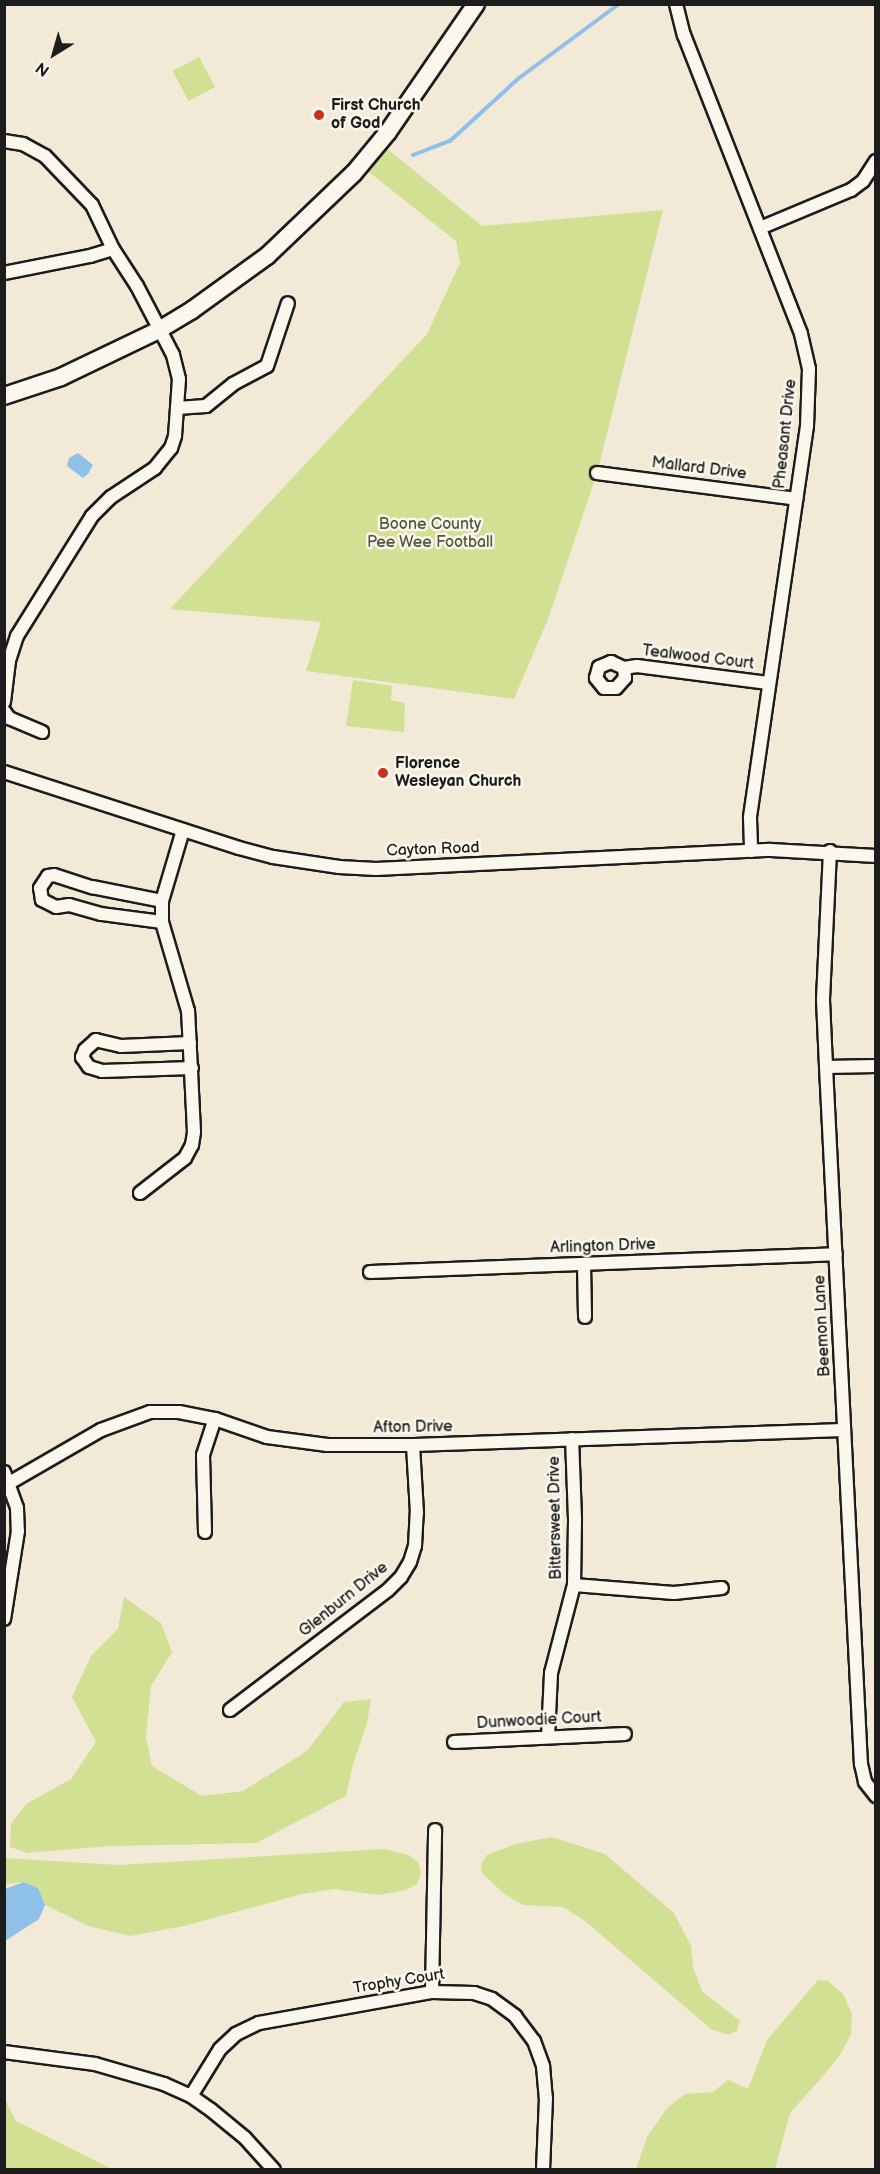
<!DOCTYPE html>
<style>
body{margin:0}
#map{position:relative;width:880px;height:2174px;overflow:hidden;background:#f2ead7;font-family:"Balsamiq Sans",sans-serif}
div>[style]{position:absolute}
.green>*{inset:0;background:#d2e094;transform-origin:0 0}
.water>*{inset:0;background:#8ec0ea}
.stream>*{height:4px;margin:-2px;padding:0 2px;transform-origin:2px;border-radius:2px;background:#8ec0ea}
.roads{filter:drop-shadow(2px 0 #1c1c1c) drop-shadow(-2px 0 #1c1c1c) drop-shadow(0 2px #1c1c1c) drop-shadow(0 -2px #1c1c1c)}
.street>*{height:12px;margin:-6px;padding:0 6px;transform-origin:6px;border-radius:6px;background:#fbf7ec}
.secondary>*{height:16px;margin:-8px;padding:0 8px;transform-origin:8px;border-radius:8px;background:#fbf7ec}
.dots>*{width:16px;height:16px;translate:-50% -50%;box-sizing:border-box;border:3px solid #fbf7ec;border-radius:50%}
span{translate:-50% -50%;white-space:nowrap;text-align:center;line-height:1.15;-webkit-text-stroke:5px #fbf7ec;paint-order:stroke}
.poi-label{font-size:16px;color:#1c1c1c;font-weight:700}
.left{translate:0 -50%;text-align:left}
.street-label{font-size:16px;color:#1c1c1c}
.park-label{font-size:16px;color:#535740}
.frame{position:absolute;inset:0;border:6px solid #1c1c1c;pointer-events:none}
.north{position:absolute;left:24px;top:24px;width:60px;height:60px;-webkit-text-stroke:4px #fbf7ec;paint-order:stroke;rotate:217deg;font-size:16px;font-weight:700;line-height:24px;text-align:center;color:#1c1c1c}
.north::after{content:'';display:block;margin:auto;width:21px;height:27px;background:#1c1c1c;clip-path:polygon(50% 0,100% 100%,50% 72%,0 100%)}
</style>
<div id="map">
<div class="green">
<i style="left:199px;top:57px;width:34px;height:30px;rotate:62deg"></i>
<i style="clip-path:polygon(379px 142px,482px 226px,663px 210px,597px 473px,548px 619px,514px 699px,306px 671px,321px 622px,170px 609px,427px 334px,460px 263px,456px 241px,360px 165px)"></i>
<i style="clip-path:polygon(353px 680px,392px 686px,391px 700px,405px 703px,404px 732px,346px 726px)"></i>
<i style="clip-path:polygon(124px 1597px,161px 1623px,172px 1652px,151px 1686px,146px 1737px,152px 1766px,202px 1796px,243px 1791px,307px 1751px,344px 1702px,371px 1699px,367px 1724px,353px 1764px,346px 1796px,256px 1843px,110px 1846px,27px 1853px,10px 1847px,11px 1824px,26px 1804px,71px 1779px,96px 1742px,72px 1697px,91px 1656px,118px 1629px)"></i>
<i style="clip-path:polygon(552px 1837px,605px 1854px,674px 1913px,691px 1946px,693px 1967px,702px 1991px,740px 2021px,737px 2031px,728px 2035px,711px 2029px,585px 1921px,563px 1907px,523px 1905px,503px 1893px,482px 1873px,481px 1864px,487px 1855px,515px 1844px)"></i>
<i style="clip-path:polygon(384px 1849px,409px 1855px,418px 1862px,421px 1873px,417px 1884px,406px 1890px,379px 1895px,334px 1889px,302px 1894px,184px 1926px,130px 1936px,88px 1926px,45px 1905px,38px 1888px,24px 1882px,5px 1884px,4px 1858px,119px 1865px)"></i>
<i style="clip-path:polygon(818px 1980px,828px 1981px,843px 1994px,852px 2014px,851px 2034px,842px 2052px,824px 2075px,790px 2113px,775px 2169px,636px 2169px,647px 2137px,667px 2108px,685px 2094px,713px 2092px,728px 2080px,748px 2089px,767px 2040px)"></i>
<i style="clip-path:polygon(4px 2097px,16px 2121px,112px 2169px,5px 2169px)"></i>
</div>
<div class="water">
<i style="clip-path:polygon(78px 453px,93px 465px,88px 474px,83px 478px,67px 466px,69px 458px)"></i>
<i style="clip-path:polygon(24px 1882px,38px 1888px,45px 1905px,39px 1919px,5px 1941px,5px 1889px)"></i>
</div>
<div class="stream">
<i style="left:413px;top:155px;width:40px;rotate:-21deg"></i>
<i style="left:450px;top:141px;width:93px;rotate:-42.4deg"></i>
<i style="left:519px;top:78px;width:124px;rotate:-36.5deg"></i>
</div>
<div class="roads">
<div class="street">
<i style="left:676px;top:4px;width:32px;rotate:76deg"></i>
<i style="left:684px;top:35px;width:321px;rotate:68.6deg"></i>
<i style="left:801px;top:334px;width:36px;rotate:77deg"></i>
<i style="left:809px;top:369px;width:57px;rotate:92deg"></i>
<i style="left:807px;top:426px;width:396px;rotate:98.3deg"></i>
<i style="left:750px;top:818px;width:33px;rotate:88deg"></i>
<i style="left:4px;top:141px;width:19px;rotate:9deg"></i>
<i style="left:23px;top:144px;width:25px;rotate:29deg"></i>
<i style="left:45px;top:156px;width:68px;rotate:46.2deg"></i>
<i style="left:92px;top:205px;width:49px;rotate:64.5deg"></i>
<i style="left:113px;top:249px;width:44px;rotate:57deg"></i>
<i style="left:137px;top:286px;width:78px;rotate:62.4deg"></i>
<i style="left:173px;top:355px;width:25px;rotate:76deg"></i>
<i style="left:179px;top:379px;width:57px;rotate:94deg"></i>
<i style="left:175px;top:436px;width:13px;rotate:108deg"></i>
<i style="left:171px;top:448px;width:26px;rotate:129deg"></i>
<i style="left:155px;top:468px;width:53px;rotate:146.6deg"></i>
<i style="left:111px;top:497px;width:27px;rotate:135deg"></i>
<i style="left:92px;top:516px;width:142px;rotate:122deg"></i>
<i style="left:17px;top:636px;width:26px;rotate:108deg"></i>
<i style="left:9px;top:661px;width:41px;rotate:97deg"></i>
<i style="left:760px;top:228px;width:99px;rotate:-22.7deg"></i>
<i style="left:851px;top:190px;width:15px;rotate:-37deg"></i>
<i style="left:863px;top:181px;width:24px;rotate:-57deg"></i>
<i style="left:4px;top:273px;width:88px;rotate:-11.2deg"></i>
<i style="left:90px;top:256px;width:24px;rotate:-17deg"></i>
<i style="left:177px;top:408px;width:29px;rotate:-4deg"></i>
<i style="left:206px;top:406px;width:35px;rotate:-39deg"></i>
<i style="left:233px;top:384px;width:38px;rotate:-28deg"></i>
<i style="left:267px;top:366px;width:66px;rotate:-71.6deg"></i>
<i style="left:597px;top:473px;width:201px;rotate:7.4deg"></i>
<i style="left:624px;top:668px;width:10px;rotate:84deg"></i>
<i style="left:625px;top:678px;width:13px;rotate:132deg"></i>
<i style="left:616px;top:688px;width:12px;rotate:180deg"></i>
<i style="left:604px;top:688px;width:13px;rotate:-129deg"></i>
<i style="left:596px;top:678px;width:11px;rotate:-75deg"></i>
<i style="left:599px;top:667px;width:13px;rotate:-23deg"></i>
<i style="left:611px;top:662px;width:14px;rotate:25deg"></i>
<i style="left:624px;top:668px;width:13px;rotate:-9deg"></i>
<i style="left:637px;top:666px;width:132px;rotate:7.4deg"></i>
<i style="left:4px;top:711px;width:9px;rotate:54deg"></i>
<i style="left:9px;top:718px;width:36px;rotate:23deg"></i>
<i style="left:4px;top:772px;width:247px;rotate:17.9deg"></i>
<i style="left:239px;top:848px;width:35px;rotate:15deg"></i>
<i style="left:273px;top:857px;width:67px;rotate:8.6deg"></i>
<i style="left:339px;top:867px;width:37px;rotate:3deg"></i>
<i style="left:376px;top:869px;width:395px;rotate:-2.8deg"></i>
<i style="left:771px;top:850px;width:105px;rotate:3.3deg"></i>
<i style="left:830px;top:851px;width:149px;rotate:92.7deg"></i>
<i style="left:823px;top:1000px;width:67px;rotate:87.4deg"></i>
<i style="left:826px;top:1067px;width:698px;rotate:87.13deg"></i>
<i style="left:861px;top:1764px;width:18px;rotate:77deg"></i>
<i style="left:865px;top:1782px;width:18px;rotate:52deg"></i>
<i style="left:162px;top:922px;width:62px;rotate:-172.5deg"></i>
<i style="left:101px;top:914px;width:33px;rotate:-164deg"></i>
<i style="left:69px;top:905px;width:13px;rotate:171deg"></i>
<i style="left:56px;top:907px;width:16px;rotate:-153deg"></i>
<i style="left:42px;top:900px;width:12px;rotate:-99deg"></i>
<i style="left:40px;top:888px;width:14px;rotate:-56deg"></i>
<i style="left:48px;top:876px;width:6px;rotate:-9deg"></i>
<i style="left:54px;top:875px;width:40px;rotate:18deg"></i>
<i style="left:92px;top:887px;width:71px;rotate:11.3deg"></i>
<i style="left:190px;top:1043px;width:69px;rotate:177.5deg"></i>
<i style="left:121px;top:1046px;width:26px;rotate:-167deg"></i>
<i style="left:96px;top:1040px;width:15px;rotate:138deg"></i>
<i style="left:85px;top:1050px;width:8px;rotate:113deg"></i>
<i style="left:82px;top:1057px;width:12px;rotate:55deg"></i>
<i style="left:89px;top:1067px;width:14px;rotate:17deg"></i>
<i style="left:102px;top:1071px;width:90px;rotate:-1.9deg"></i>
<i style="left:826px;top:1067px;width:50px;rotate:-1.1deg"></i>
<i style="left:140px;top:1193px;width:57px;rotate:-37.9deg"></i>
<i style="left:185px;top:1158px;width:15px;rotate:-62deg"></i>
<i style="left:192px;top:1145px;width:13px;rotate:-81deg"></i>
<i style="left:194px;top:1132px;width:121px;rotate:-92.8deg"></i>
<i style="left:188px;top:1011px;width:93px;rotate:-106.3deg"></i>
<i style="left:162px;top:922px;width:21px;rotate:-90deg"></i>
<i style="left:162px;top:901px;width:74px;rotate:-73.5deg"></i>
<i style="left:584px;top:1264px;width:53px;rotate:88.9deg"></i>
<i style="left:370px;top:1272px;width:466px;rotate:-2.2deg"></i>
<i style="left:4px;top:1472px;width:38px;rotate:70deg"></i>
<i style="left:17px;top:1508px;width:23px;rotate:88deg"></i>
<i style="left:18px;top:1531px;width:89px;rotate:99deg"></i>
<i style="left:4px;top:1486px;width:112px;rotate:-30deg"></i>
<i style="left:101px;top:1430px;width:52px;rotate:-20.2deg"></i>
<i style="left:150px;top:1412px;width:29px"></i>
<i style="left:179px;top:1412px;width:37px;rotate:11deg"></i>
<i style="left:215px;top:1419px;width:55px;rotate:19.1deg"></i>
<i style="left:267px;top:1437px;width:61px;rotate:7.6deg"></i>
<i style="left:327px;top:1445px;width:86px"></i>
<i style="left:413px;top:1445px;width:431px;rotate:-2deg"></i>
<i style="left:205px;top:1532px;width:77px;rotate:-91.5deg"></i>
<i style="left:203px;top:1455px;width:38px;rotate:-72deg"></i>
<i style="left:574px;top:1585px;width:100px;rotate:4.6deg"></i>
<i style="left:674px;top:1593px;width:48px;rotate:-5.9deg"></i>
<i style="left:230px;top:1710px;width:198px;rotate:-37.2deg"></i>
<i style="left:388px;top:1590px;width:18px;rotate:-45deg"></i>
<i style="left:401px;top:1577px;width:17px;rotate:-59deg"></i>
<i style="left:410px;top:1562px;width:17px;rotate:-73deg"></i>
<i style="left:415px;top:1546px;width:33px;rotate:-87deg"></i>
<i style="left:417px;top:1513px;width:68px;rotate:-93.4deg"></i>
<i style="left:548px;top:1737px;width:64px;rotate:-87.3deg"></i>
<i style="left:551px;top:1673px;width:91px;rotate:-75.4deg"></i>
<i style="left:574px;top:1585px;width:66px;rotate:-89.1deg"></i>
<i style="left:575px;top:1519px;width:80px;rotate:-92.1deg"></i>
<i style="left:454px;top:1742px;width:171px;rotate:-2.7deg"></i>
<i style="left:432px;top:1992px;width:162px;rotate:-88.9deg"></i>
<i style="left:4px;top:2052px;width:92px;rotate:7.5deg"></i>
<i style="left:95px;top:2064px;width:72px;rotate:16.2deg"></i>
<i style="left:164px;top:2084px;width:30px;rotate:24deg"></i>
<i style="left:191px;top:2096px;width:24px;rotate:35deg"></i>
<i style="left:211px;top:2110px;width:44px;rotate:39.5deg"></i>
<i style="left:245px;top:2138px;width:43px;rotate:47.8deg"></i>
<i style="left:191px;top:2096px;width:55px;rotate:-58.3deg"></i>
<i style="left:220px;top:2049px;width:22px;rotate:-43deg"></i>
<i style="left:236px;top:2034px;width:25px;rotate:-26deg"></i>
<i style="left:259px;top:2023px;width:176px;rotate:-10.2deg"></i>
<i style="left:432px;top:1992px;width:42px;rotate:1.4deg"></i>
<i style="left:474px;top:1993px;width:19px;rotate:18deg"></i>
<i style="left:492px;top:1999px;width:29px;rotate:36deg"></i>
<i style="left:515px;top:2016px;width:31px;rotate:53deg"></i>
<i style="left:534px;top:2041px;width:27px;rotate:70deg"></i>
<i style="left:543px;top:2066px;width:32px;rotate:85deg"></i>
<i style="left:546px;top:2098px;width:72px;rotate:92.4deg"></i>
</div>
<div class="secondary">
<i style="left:4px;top:396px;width:60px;rotate:-18.4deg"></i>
<i style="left:61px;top:377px;width:109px;rotate:-25.6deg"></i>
<i style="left:159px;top:330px;width:39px;rotate:-31deg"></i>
<i style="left:192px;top:310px;width:92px;rotate:-35.8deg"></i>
<i style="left:267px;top:256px;width:120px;rotate:-43.7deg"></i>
<i style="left:354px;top:173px;width:53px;rotate:-50.3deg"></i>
<i style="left:388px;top:132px;width:155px;rotate:-55.5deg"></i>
</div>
</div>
<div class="dots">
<i style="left:319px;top:115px;background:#c8321e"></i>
<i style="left:383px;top:773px;background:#c8321e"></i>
</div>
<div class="poi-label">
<span class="left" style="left:331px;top:115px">First Church<br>of God</span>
<span class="left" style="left:395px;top:773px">Florence<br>Wesleyan Church</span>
</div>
<div class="street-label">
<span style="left:786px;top:434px;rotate:-84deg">Pheasant Drive</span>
<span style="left:699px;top:469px;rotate:7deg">Mallard Drive</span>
<span style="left:698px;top:658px;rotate:7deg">Tealwood Court</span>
<span style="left:433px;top:850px;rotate:-2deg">Cayton Road</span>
<span style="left:603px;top:1247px;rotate:-2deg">Arlington Drive</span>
<span style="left:823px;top:1326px;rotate:-93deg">Beemon Lane</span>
<span style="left:413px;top:1428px;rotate:-1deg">Afton Drive</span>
<span style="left:556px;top:1518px;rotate:-91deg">Bittersweet Drive</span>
<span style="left:344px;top:1600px;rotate:-39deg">Glenburn Drive</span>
<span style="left:539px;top:1721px;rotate:-3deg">Dunwoodie Court</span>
<span style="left:399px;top:1982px;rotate:-9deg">Trophy Court</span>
</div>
<div class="park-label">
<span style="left:430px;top:534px">Boone County<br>Pee Wee Football</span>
</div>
<div class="frame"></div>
<div class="north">N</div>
</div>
